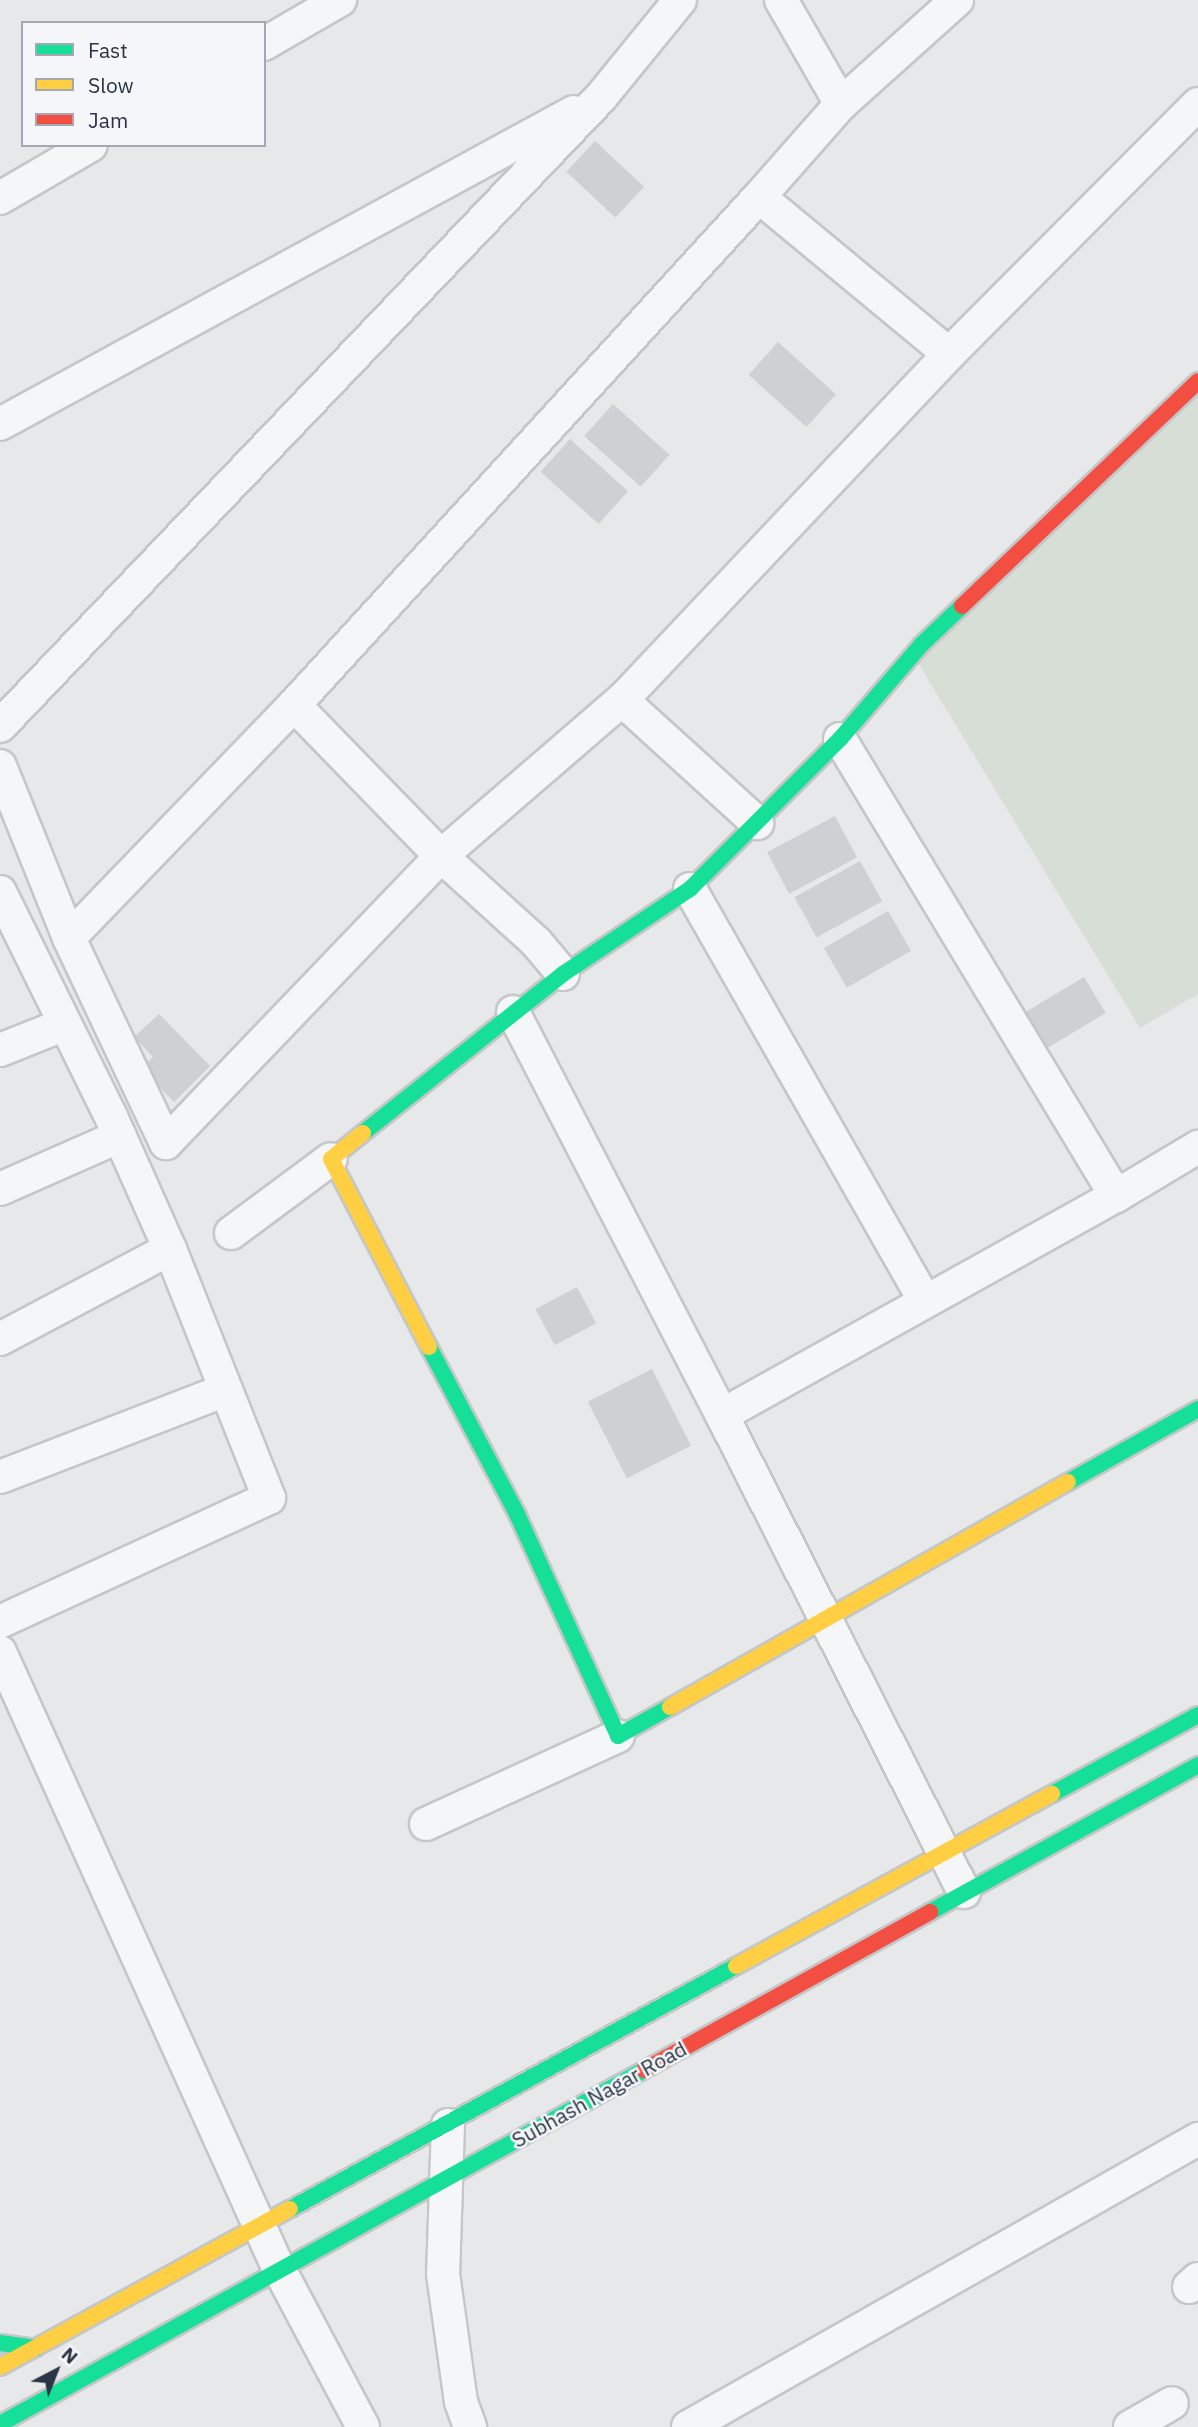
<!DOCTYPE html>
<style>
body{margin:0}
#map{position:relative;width:1198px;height:2427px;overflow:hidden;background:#e6e8ea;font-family:"IBM Plex Sans",sans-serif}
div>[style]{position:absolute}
.green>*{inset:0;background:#d6ded6}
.building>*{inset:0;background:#ced0d3;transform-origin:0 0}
.roads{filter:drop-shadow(2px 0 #c4c6c8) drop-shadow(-2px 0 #c4c6c8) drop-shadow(0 2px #c4c6c8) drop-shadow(0 -2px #c4c6c8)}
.street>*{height:32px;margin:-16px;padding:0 16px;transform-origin:16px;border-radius:16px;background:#f5f6f7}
.fast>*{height:16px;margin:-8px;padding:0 8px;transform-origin:8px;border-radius:8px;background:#16e098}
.slow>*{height:16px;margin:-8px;padding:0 8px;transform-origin:8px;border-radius:8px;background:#ffcf43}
.jam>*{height:16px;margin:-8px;padding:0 8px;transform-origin:8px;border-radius:8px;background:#f24e42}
span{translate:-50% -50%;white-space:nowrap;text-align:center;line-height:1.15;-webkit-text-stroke:5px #f4f6f9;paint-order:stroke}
.street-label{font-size:21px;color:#2b3445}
.legend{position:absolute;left:21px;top:21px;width:245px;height:126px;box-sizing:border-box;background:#f4f6f9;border:2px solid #a4a8b1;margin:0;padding:9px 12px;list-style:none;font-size:21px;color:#2b3445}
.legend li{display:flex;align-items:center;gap:14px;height:35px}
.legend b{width:35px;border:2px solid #a4a8b1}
.north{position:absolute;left:21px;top:2336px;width:70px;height:70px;-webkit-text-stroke:5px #f4f6f9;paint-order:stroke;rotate:42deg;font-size:19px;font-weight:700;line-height:28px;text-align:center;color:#2b3445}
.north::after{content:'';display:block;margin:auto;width:24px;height:32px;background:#2b3445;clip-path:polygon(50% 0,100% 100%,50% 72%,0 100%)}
</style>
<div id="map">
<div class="green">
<i style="clip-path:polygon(1198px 377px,1198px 994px,1140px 1028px,912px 653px)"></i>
</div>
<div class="building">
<i style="left:595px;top:141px;width:67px;height:42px;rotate:43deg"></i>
<i style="left:778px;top:342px;width:78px;height:44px;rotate:42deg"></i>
<i style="left:613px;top:404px;width:76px;height:43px;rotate:42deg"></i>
<i style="left:570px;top:439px;width:78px;height:44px;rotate:42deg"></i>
<i style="left:835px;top:816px;width:47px;height:77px;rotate:62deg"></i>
<i style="left:860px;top:861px;width:46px;height:75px;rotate:61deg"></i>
<i style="left:888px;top:911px;width:46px;height:74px;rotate:60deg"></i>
<i style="left:1084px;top:977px;width:42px;height:69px;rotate:59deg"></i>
<i style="clip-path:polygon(159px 1014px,210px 1066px,174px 1102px,141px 1068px,153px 1057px,134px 1037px)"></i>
<i style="left:577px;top:1287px;width:41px;height:47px;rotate:62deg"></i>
<i style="left:652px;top:1369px;width:86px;height:72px;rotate:63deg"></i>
</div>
<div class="roads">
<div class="street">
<i style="left:781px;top:0;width:120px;rotate:60deg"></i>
<i style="left:264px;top:44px;width:88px;rotate:-30.1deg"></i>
<i style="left:0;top:198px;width:105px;rotate:-30.2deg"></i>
<i style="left:949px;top:354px;width:246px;rotate:-140.4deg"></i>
<i style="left:759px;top:197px;width:124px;rotate:-48.6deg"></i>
<i style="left:841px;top:104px;width:156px;rotate:-41.9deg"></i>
<i style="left:0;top:424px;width:653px;rotate:-28.53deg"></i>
<i style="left:622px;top:700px;width:183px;rotate:42.3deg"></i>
<i style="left:0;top:726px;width:870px;rotate:-46.3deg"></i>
<i style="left:601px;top:97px;width:125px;rotate:-50.8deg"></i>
<i style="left:840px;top:739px;width:534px;rotate:58.87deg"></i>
<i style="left:1116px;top:1196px;width:96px;rotate:-30.9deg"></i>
<i style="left:0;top:766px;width:185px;rotate:68.1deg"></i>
<i style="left:69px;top:938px;width:227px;rotate:64.7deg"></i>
<i style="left:166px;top:1143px;width:397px;rotate:-46.2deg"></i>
<i style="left:441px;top:856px;width:239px;rotate:-40.8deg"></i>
<i style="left:622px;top:700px;width:476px;rotate:-46.6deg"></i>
<i style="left:949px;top:354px;width:353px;rotate:-45.1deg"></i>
<i style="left:690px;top:889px;width:472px;rotate:60.3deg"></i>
<i style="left:0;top:892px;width:253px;rotate:63.7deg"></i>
<i style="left:112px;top:1119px;width:142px;rotate:66deg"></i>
<i style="left:170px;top:1249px;width:268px;rotate:68.3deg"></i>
<i style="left:269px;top:1498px;width:296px;rotate:155.3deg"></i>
<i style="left:69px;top:938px;width:324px;rotate:-46deg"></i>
<i style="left:563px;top:974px;width:42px;rotate:-130.2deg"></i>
<i style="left:536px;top:942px;width:128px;rotate:-137.8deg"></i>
<i style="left:441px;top:856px;width:211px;rotate:-134.2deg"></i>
<i style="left:294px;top:705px;width:689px;rotate:-47.53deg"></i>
<i style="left:513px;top:1012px;width:454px;rotate:62.6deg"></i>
<i style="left:722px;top:1415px;width:451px;rotate:-29.1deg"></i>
<i style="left:0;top:1050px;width:68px;rotate:-21.6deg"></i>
<i style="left:0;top:1189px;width:131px;rotate:-23.8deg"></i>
<i style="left:231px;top:1233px;width:124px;rotate:-36.5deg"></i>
<i style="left:0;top:1339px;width:192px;rotate:-27.9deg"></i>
<i style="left:722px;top:1415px;width:535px;rotate:63.1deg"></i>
<i style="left:0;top:1477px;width:239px;rotate:-21.1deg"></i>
<i style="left:0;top:1652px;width:675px;rotate:65.68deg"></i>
<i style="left:278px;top:2267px;width:181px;rotate:62deg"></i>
<i style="left:426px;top:1824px;width:211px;rotate:-24.6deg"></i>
<i style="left:448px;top:2125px;width:149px;rotate:91.9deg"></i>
<i style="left:443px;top:2274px;width:129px;rotate:82deg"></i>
<i style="left:461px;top:2402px;width:27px;rotate:70deg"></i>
<i style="left:1189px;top:2287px;width:12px;rotate:-42deg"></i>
<i style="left:688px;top:2427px;width:586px;rotate:-29.45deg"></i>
<i style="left:1130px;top:2427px;width:48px;rotate:-29.7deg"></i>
</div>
<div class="fast">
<i style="left:363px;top:1133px;width:256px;rotate:-38.5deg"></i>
<i style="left:563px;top:974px;width:153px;rotate:-33.8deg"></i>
<i style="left:690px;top:889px;width:212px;rotate:-45deg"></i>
<i style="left:840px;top:739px;width:124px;rotate:-49.2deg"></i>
<i style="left:921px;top:645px;width:57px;rotate:-43.6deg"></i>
<i style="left:429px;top:1347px;width:189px;rotate:62.2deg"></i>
<i style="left:517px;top:1514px;width:244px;rotate:65.5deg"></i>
<i style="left:618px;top:1736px;width:60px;rotate:-29.1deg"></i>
<i style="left:1068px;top:1482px;width:149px;rotate:-29.3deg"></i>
<i style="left:1052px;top:1794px;width:166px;rotate:-28.4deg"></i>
<i style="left:930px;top:1912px;width:306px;rotate:-28.7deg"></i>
<i style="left:290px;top:2209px;width:508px;rotate:-28.58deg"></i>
<i style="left:0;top:2343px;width:36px;rotate:8deg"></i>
<i style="left:0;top:2424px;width:735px;rotate:-28.8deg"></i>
</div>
<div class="slow">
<i style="left:363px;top:1133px;width:41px;rotate:140.9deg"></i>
<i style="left:331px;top:1159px;width:212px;rotate:62.5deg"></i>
<i style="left:670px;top:1707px;width:457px;rotate:-29.5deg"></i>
<i style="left:736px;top:1966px;width:360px;rotate:-28.6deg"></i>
<i style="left:0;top:2367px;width:330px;rotate:-28.6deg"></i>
</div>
<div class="jam">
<i style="left:962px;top:606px;width:326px;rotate:-43.6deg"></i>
<i style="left:644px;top:2070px;width:327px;rotate:-28.9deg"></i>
</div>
</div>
<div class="street-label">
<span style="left:599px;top:2094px;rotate:-29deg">Subhash Nagar Road</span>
</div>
<ul class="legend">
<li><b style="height:9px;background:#16e098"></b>Fast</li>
<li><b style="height:9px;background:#ffcf43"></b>Slow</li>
<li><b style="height:9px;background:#f24e42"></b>Jam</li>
</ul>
<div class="north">N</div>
</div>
